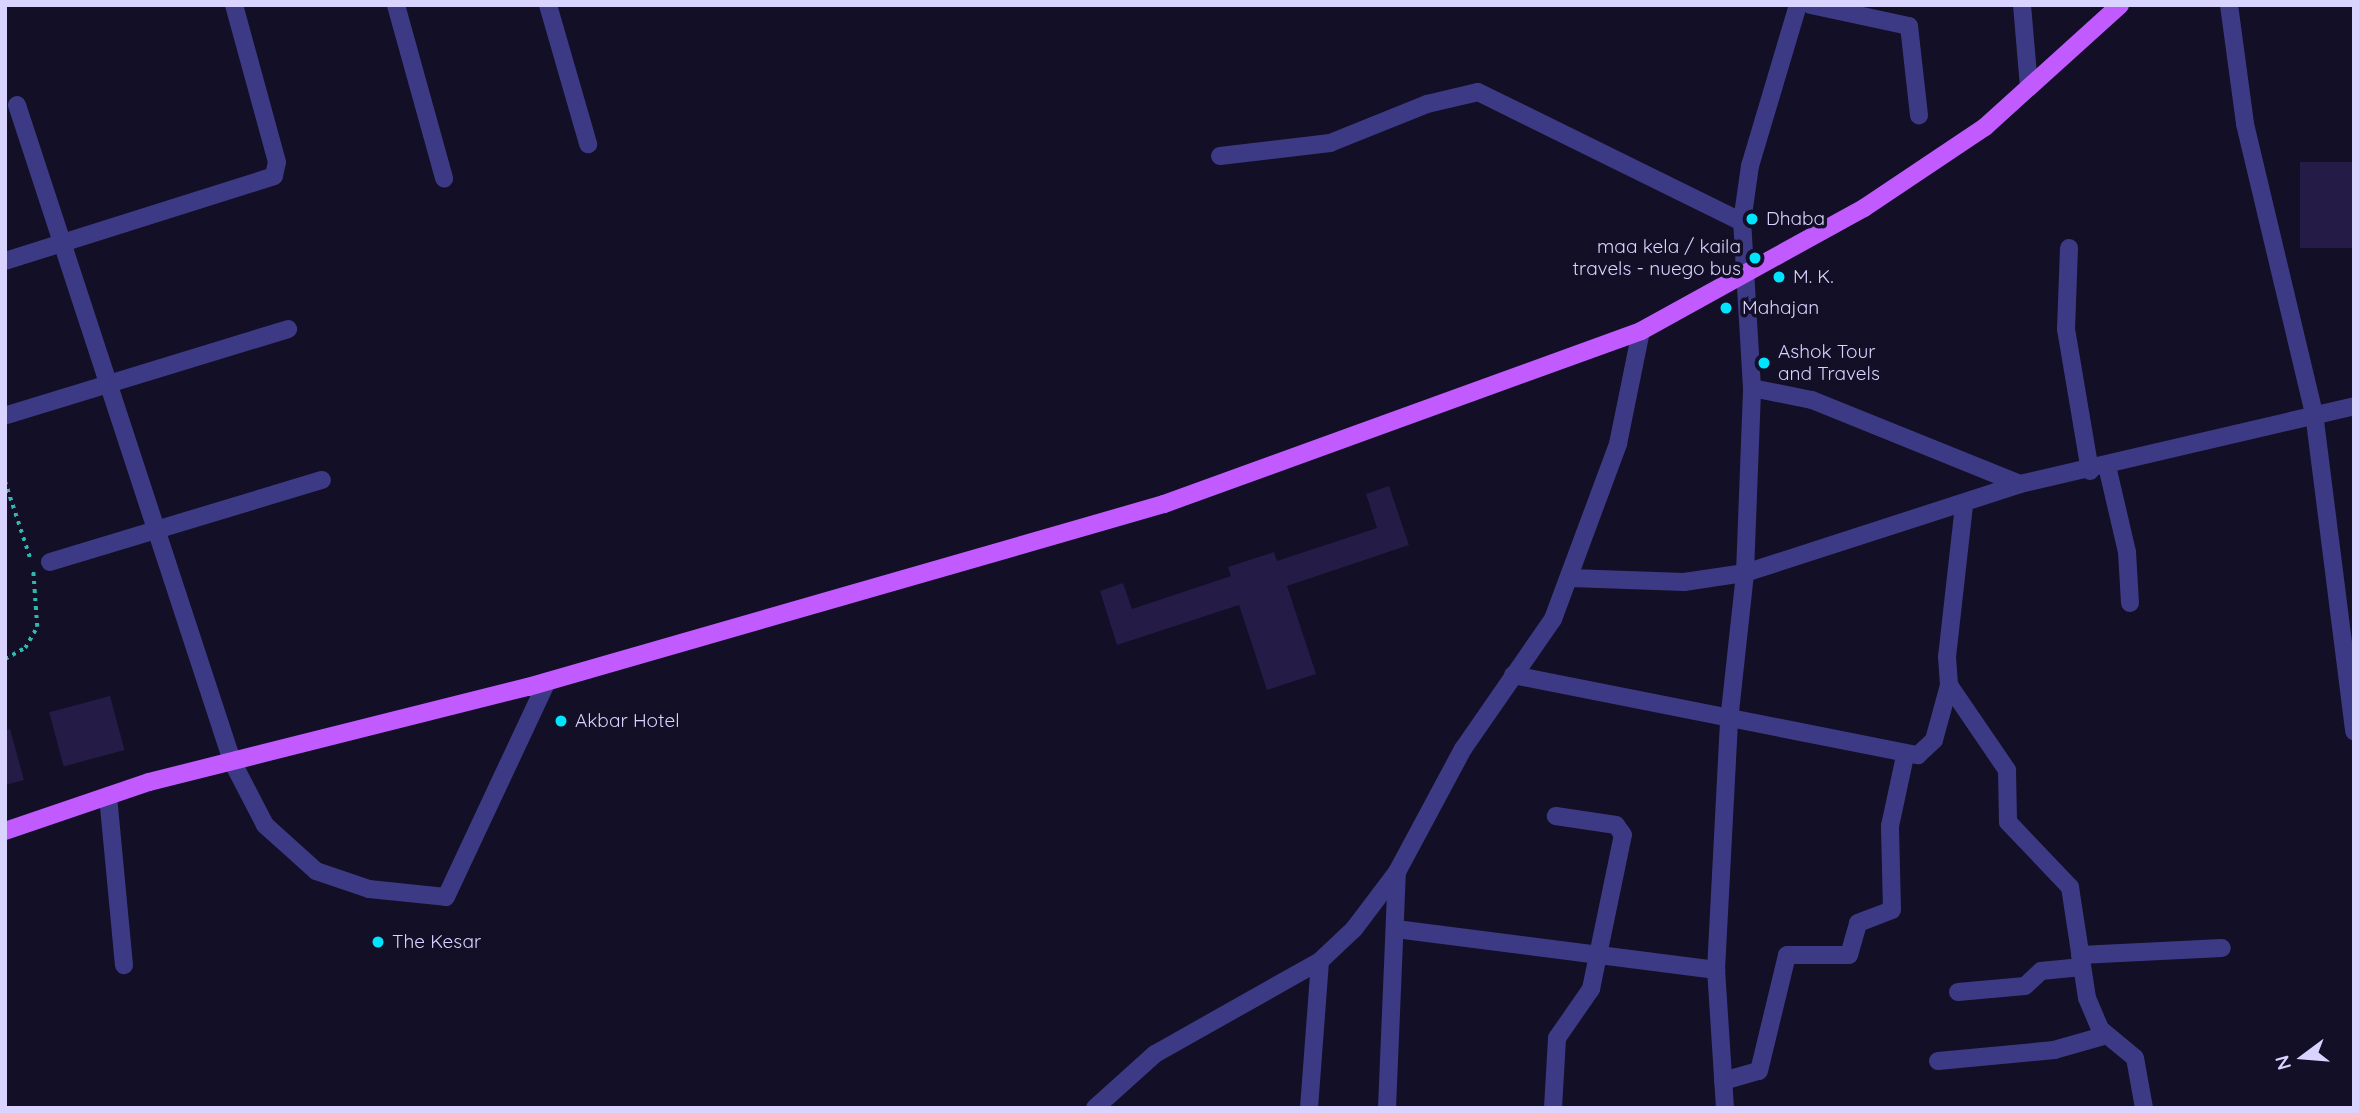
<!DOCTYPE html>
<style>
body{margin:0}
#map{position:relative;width:2359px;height:1113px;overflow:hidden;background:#130f26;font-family:Quicksand,sans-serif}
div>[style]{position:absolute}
.building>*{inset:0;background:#241b47;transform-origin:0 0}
.path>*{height:3.5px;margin-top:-1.75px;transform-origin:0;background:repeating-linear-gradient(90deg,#2fb8b0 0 3.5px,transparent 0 8.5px)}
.minor>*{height:18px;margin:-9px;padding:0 9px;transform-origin:9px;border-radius:9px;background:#3d3a85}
.major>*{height:18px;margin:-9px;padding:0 9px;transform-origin:9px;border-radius:9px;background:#c25bff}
.dots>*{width:19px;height:19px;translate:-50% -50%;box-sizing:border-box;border:4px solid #130f26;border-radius:50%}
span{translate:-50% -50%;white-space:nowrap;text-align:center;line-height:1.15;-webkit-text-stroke:7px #130f26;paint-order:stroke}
.poi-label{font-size:19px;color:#d9d4ff}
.left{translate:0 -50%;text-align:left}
.right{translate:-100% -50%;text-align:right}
.frame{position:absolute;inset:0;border:7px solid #d9d4ff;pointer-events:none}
.north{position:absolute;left:2268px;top:1022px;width:70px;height:70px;-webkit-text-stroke:5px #130f26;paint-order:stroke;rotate:254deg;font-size:19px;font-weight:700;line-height:28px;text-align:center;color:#d9d4ff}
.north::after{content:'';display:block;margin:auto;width:24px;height:32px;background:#d9d4ff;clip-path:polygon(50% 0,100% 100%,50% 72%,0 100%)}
</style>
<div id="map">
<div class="building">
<i style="left:2354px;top:162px;width:86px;height:54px;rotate:90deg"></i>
<i style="clip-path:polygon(1389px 486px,1409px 545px,1287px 586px,1316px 674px,1267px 690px,1239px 605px,1117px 645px,1100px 591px,1123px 583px,1132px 609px,1231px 576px,1228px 567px,1274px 552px,1277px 561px,1377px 528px,1366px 494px)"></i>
<i style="left:110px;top:696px;width:56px;height:63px;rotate:75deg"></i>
<i style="clip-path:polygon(10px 729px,24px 780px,5px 785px,5px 730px)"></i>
</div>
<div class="path">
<i style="left:5px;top:481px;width:83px;rotate:71.8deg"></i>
<i style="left:5px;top:659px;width:23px;rotate:-29deg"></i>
<i style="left:25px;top:648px;width:24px;rotate:-60deg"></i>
<i style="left:37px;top:627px;width:56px;rotate:-94.1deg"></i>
</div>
<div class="minor">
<i style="left:396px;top:5px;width:180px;rotate:74.5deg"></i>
<i style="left:548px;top:5px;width:145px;rotate:73.9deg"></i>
<i style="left:1811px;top:5px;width:100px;rotate:12.1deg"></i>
<i style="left:1909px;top:26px;width:90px;rotate:83.6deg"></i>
<i style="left:2022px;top:5px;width:82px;rotate:85.1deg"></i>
<i style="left:2229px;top:5px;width:120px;rotate:82.3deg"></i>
<i style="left:2245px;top:124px;width:297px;rotate:76.6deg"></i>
<i style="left:2314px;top:413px;width:321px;rotate:82.8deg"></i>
<i style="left:17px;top:105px;width:690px;rotate:71.85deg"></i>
<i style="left:232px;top:761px;width:72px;rotate:62.7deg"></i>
<i style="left:265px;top:825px;width:69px;rotate:42deg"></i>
<i style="left:316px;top:871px;width:56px;rotate:18.8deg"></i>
<i style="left:369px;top:889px;width:77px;rotate:5.9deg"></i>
<i style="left:446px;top:897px;width:238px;rotate:-64.9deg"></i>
<i style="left:1220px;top:156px;width:111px;rotate:-6.7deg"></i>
<i style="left:1330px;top:143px;width:105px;rotate:-21.9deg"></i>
<i style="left:1427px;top:104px;width:52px;rotate:-13.2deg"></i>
<i style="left:1478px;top:92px;width:294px;rotate:26.2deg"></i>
<i style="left:2069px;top:248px;width:81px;rotate:92.1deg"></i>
<i style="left:2066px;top:329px;width:144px;rotate:80.4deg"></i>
<i style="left:5px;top:261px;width:282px;rotate:-17.5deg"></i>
<i style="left:274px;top:176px;width:14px;rotate:-78deg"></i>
<i style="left:277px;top:162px;width:163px;rotate:-105.3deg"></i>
<i style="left:1752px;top:388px;width:61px;rotate:11.3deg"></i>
<i style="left:1812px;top:400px;width:224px;rotate:22deg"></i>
<i style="left:2020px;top:484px;width:343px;rotate:-13.1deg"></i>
<i style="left:7px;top:415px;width:294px;rotate:-17deg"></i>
<i style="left:2107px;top:466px;width:88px;rotate:76.9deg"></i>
<i style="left:2127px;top:552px;width:51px;rotate:86.6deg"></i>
<i style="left:50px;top:562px;width:284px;rotate:-16.8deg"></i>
<i style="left:1570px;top:578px;width:114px;rotate:2deg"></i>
<i style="left:1684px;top:582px;width:62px;rotate:-8.4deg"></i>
<i style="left:1745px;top:573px;width:289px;rotate:-17.9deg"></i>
<i style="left:1513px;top:675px;width:413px;rotate:11.2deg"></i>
<i style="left:1918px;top:755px;width:22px;rotate:-43deg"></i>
<i style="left:1934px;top:740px;width:57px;rotate:-74.7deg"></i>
<i style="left:1949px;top:685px;width:28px;rotate:-94deg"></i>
<i style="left:1947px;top:657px;width:153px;rotate:-83.6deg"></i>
<i style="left:1949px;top:685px;width:103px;rotate:55.7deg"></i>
<i style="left:2007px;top:770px;width:52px;rotate:88.9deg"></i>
<i style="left:2008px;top:822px;width:90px;rotate:46.4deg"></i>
<i style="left:2070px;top:887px;width:112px;rotate:81.3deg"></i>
<i style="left:2087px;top:998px;width:34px;rotate:67deg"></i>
<i style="left:2100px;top:1029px;width:45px;rotate:39.6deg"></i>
<i style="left:2135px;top:1058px;width:51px;rotate:79.8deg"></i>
<i style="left:108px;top:796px;width:170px;rotate:84.6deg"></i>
<i style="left:1396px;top:929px;width:323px;rotate:7.3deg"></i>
<i style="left:2080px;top:955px;width:142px;rotate:-2.8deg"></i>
<i style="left:1958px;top:992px;width:67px;rotate:-5.1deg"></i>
<i style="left:2025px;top:986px;width:22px;rotate:-43deg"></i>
<i style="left:2041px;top:971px;width:41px;rotate:-5.6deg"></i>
<i style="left:1938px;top:1061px;width:117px;rotate:-5.4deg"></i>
<i style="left:2054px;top:1050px;width:55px;rotate:-15.8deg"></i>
<i style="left:1723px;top:1081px;width:37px;rotate:-16deg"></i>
<i style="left:1759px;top:1071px;width:119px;rotate:-76.4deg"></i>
<i style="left:1787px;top:955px;width:62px"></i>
<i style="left:1849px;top:955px;width:33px;rotate:-74deg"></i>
<i style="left:1858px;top:923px;width:36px;rotate:-21deg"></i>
<i style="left:1892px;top:910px;width:84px;rotate:-91.4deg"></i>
<i style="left:1890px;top:826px;width:72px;rotate:-77.9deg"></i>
<i style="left:1095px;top:1108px;width:81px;rotate:-42deg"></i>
<i style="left:1155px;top:1054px;width:189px;rotate:-29.4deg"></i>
<i style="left:1320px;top:961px;width:47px;rotate:-43.3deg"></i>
<i style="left:1354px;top:929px;width:71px;rotate:-53deg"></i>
<i style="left:1397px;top:872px;width:140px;rotate:-61.8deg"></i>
<i style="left:1463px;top:749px;width:158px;rotate:-55.3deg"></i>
<i style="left:1553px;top:619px;width:187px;rotate:-69.6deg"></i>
<i style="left:1618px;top:444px;width:115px;rotate:-78.5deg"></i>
<i style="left:1309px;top:1108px;width:147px;rotate:-85.7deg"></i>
<i style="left:1387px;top:1108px;width:236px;rotate:-87.6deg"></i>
<i style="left:1553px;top:1108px;width:70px;rotate:-86.7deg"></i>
<i style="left:1557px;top:1038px;width:60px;rotate:-55.2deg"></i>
<i style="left:1591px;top:989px;width:157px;rotate:-78.3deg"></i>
<i style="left:1623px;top:835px;width:12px;rotate:-125deg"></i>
<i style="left:1616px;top:825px;width:61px;rotate:-171.5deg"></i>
<i style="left:1725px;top:1108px;width:138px;rotate:-93.7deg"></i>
<i style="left:1716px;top:970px;width:249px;rotate:-87deg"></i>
<i style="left:1729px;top:721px;width:149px;rotate:-83.8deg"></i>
<i style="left:1745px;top:573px;width:185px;rotate:-87.8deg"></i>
<i style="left:1752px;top:388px;width:166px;rotate:-93.4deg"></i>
<i style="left:1742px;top:222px;width:57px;rotate:-81.9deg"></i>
<i style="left:1750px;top:166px;width:168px;rotate:-73.4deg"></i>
</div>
<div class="major">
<i style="left:5px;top:831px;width:152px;rotate:-18.8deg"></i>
<i style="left:149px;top:782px;width:391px;rotate:-14.1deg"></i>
<i style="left:528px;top:687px;width:662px;rotate:-16.05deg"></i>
<i style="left:1164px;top:504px;width:507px;rotate:-19.93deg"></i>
<i style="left:1641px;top:331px;width:255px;rotate:-28.9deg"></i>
<i style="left:1864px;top:208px;width:146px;rotate:-33.8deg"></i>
<i style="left:1985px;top:127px;width:182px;rotate:-42.1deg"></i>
</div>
<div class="dots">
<i style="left:1752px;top:219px;background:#00e5ff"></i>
<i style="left:1755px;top:258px;background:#00e5ff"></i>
<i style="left:1779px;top:277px;background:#00e5ff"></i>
<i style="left:1726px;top:308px;background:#00e5ff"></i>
<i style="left:1764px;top:363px;background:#00e5ff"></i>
<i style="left:561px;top:721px;background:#00e5ff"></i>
<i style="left:378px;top:942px;background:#00e5ff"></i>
</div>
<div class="poi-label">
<span class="left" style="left:1766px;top:219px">Dhaba</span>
<span class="right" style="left:1741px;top:258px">maa kela / kaila<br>travels - nuego bus</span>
<span class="left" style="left:1793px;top:277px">M. K.</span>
<span class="left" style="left:1742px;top:308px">Mahajan</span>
<span class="left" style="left:1778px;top:363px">Ashok Tour<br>and Travels</span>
<span class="left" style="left:575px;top:721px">Akbar Hotel</span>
<span class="left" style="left:392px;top:942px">The Kesar</span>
</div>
<div class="frame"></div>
<div class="north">N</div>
</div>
